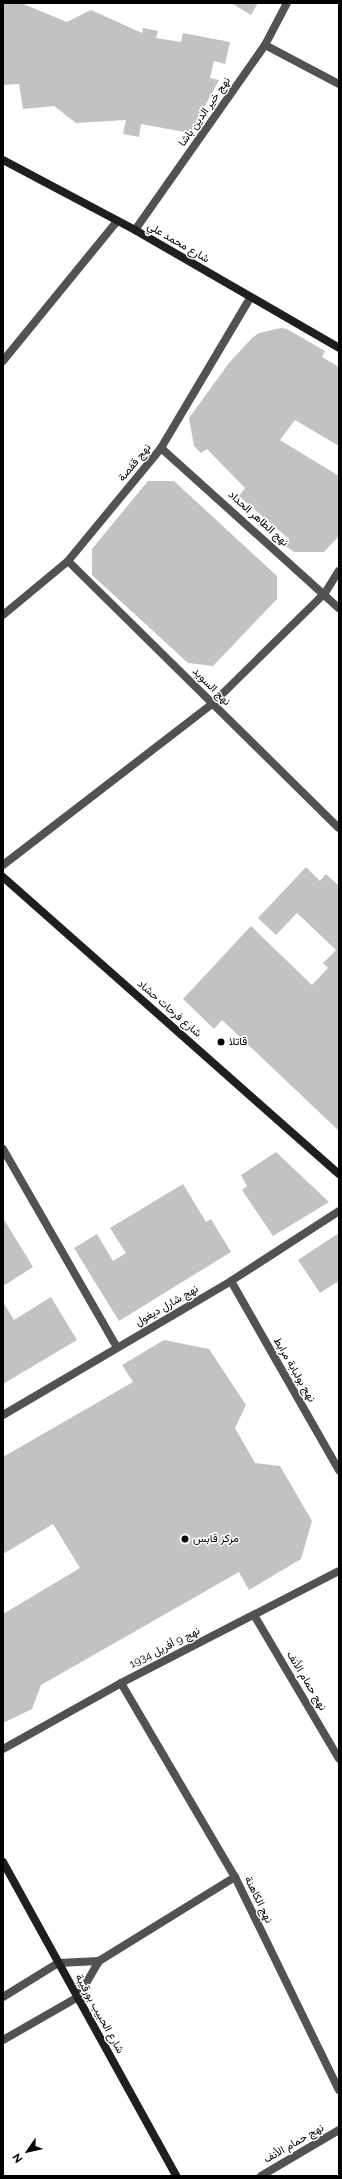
<!DOCTYPE html>
<meta charset="utf-8">
<style>
body{margin:0}
#map{position:relative;width:342px;height:2179px;overflow:hidden;background:#fff;font-family:Raleway,Vazirmatn,sans-serif}
div>[style]{position:absolute}
.building>*{inset:0;background:#c2c2c2}
.street>*{height:8px;margin:-4px;padding:0 4px;transform-origin:4px;border-radius:4px;background:#525252}
.secondary>*{height:8px;margin:-4px;padding:0 4px;transform-origin:4px;border-radius:4px;background:#1f1f1f}
.dots>*{width:11px;height:11px;translate:-50% -50%;box-sizing:border-box;border:2px solid #fff;border-radius:50%}
span{translate:-50% -50%;white-space:nowrap;text-align:center;line-height:1.15;-webkit-text-stroke:3px #fff;paint-order:stroke}
.street-label{font-size:11px;color:#000}
.poi-label{font-size:11px;color:#000}
.left{translate:0 -50%;text-align:left}
.frame{position:absolute;inset:0;border:4px solid #000;pointer-events:none}
.north{position:absolute;left:8px;top:2131px;width:40px;height:40px;-webkit-text-stroke:3px #fff;paint-order:stroke;rotate:236deg;font-size:11px;font-weight:700;line-height:16px;text-align:center;color:#000}
.north::after{content:'';display:block;margin:auto;width:14px;height:18px;background:#000;clip-path:polygon(50% 0,100% 100%,50% 72%,0 100%)}
</style>
<div id="map">
<div class="building">
<i style="clip-path:polygon(3px 3px,21px 3px,67px 22px,91px 10px,142px 33px,143px 28px,158px 31px,156px 38px,181px 42px,183px 33px,230px 42px,225px 64px,214px 61px,210px 78px,219px 80px,190px 133px,141px 124px,139px 137px,123px 134px,126px 120px,76px 123px,54px 106px,23px 109px,19px 84px,3px 85px)"></i>
<i style="clip-path:polygon(231px 3px,258px 3px,251px 15px)"></i>
<i style="clip-path:polygon(281px 328px,287px 329px,325px 351px,322px 357px,339px 367px,339px 446px,295px 420px,280px 440px,339px 476px,339px 536px,324px 552px,294px 552px,284px 545px,289px 539px,239px 496px,245px 488px,207px 449px,201px 453px,194px 446px,189px 418px,229px 363px,252px 338px,259px 333px)"></i>
<i style="clip-path:polygon(148px 481px,174px 481px,277px 576px,277px 599px,213px 666px,188px 663px,92px 575px,92px 549px)"></i>
<i style="clip-path:polygon(306px 867px,320px 881px,326px 874px,339px 886px,339px 1131px,222px 1020px,214px 1029px,183px 999px,251px 926px,312px 985px,328px 968px,323px 963px,336px 950px,297px 913px,276px 935px,258px 918px)"></i>
<i style="clip-path:polygon(276px 1152px,329px 1202px,273px 1236px,242px 1190px,247px 1186px,241px 1175px)"></i>
<i style="clip-path:polygon(183px 1184px,206px 1222px,211px 1219px,231px 1252px,119px 1321px,74px 1248px,97px 1234px,113px 1261px,126px 1253px,110px 1228px)"></i>
<i style="clip-path:polygon(3px 1218px,33px 1267px,5px 1285px,3px 1281px)"></i>
<i style="clip-path:polygon(339px 1233px,339px 1286px,337px 1282px,320px 1293px,298px 1260px)"></i>
<i style="clip-path:polygon(51px 1297px,77px 1340px,3px 1384px,3px 1302px,14px 1320px)"></i>
<i style="clip-path:polygon(164px 1340px,209px 1349px,246px 1405px,235px 1428px,255px 1463px,280px 1466px,312px 1521px,301px 1559px,249px 1590px,239px 1572px,41px 1685px,32px 1709px,3px 1723px,3px 1614px,80px 1568px,53px 1524px,3px 1554px,3px 1457px,133px 1382px,122px 1365px)"></i>
</div>
<div class="street">
<i style="left:265px;top:45px;width:84px;rotate:27.8deg"></i>
<i style="left:135px;top:230px;width:226px;rotate:-54.9deg"></i>
<i style="left:265px;top:45px;width:47px;rotate:-62.4deg"></i>
<i style="left:3px;top:361px;width:181px;rotate:-50.8deg"></i>
<i style="left:161px;top:448px;width:239px;rotate:42deg"></i>
<i style="left:68px;top:561px;width:380px;rotate:44.6deg"></i>
<i style="left:3px;top:615px;width:85px;rotate:-39.7deg"></i>
<i style="left:68px;top:561px;width:146px;rotate:-50.5deg"></i>
<i style="left:161px;top:448px;width:174px;rotate:-59.3deg"></i>
<i style="left:3px;top:865px;width:264px;rotate:-37.6deg"></i>
<i style="left:212px;top:704px;width:158px;rotate:-44.5deg"></i>
<i style="left:325px;top:593px;width:26px;rotate:-58deg"></i>
<i style="left:3px;top:1149px;width:228px;rotate:60.1deg"></i>
<i style="left:231px;top:1281px;width:218px;rotate:60.3deg"></i>
<i style="left:3px;top:1415px;width:264px;rotate:-30.4deg"></i>
<i style="left:231px;top:1281px;width:129px;rotate:-32.9deg"></i>
<i style="left:254px;top:1615px;width:167px;rotate:59.4deg"></i>
<i style="left:121px;top:1683px;width:225px;rotate:59.6deg"></i>
<i style="left:235px;top:1877px;width:237px;rotate:64deg"></i>
<i style="left:3px;top:1749px;width:135px;rotate:-29.2deg"></i>
<i style="left:121px;top:1683px;width:245px;rotate:-27.2deg"></i>
<i style="left:3px;top:1997px;width:65px;rotate:-31.7deg"></i>
<i style="left:58px;top:1963px;width:41px;rotate:-2.8deg"></i>
<i style="left:99px;top:1961px;width:160px;rotate:-31.7deg"></i>
<i style="left:3px;top:2040px;width:86px;rotate:-29.8deg"></i>
<i style="left:78px;top:1997px;width:42px;rotate:-59.7deg"></i>
<i style="left:261px;top:2176px;width:91px;rotate:-30.5deg"></i>
</div>
<div class="secondary">
<i style="left:3px;top:160px;width:149px;rotate:27.9deg"></i>
<i style="left:135px;top:230px;width:236px;rotate:30deg"></i>
<i style="left:3px;top:877px;width:448px;rotate:41.5deg"></i>
<i style="left:3px;top:1862px;width:359px;rotate:61.1deg"></i>
</div>
<div class="dots">
<i style="left:221px;top:1042px;background:#000"></i>
<i style="left:185px;top:1539px;background:#000"></i>
</div>
<div class="street-label">
<span style="left:205px;top:112px;rotate:-55deg">نهج خير الدين باشا</span>
<span style="left:178px;top:243px;rotate:30deg">شارع محمد علي</span>
<span style="left:135px;top:463px;rotate:-51deg">نهج قفصة</span>
<span style="left:258px;top:519px;rotate:42deg">نهج الطاهر الحداد</span>
<span style="left:211px;top:687px;rotate:45deg">نهج السويد</span>
<span style="left:169px;top:1009px;rotate:41deg">شارع فرحات حشاد</span>
<span style="left:167px;top:1306px;rotate:-30deg">نهج شارل ديغول</span>
<span style="left:294px;top:1370px;rotate:60deg">نهج بولبابة مرابط</span>
<span style="left:165px;top:1648px;rotate:-27deg">نهج 9 أفريل 1934</span>
<span style="left:306px;top:1681px;rotate:59deg">نهج حمام الأنف</span>
<span style="left:258px;top:1900px;rotate:64deg">نهج الكاهنة</span>
<span style="left:99px;top:2014px;rotate:61deg">شارع الحبيب بورقيبة</span>
<span style="left:294px;top:2144px;rotate:-30deg">نهج حمام الأنف</span>
</div>
<div class="poi-label">
<span class="left" style="left:229px;top:1042px">قاتلا</span>
<span class="left" style="left:193px;top:1539px">مركز قابس</span>
</div>
<div class="frame"></div>
<div class="north">N</div>
</div>
